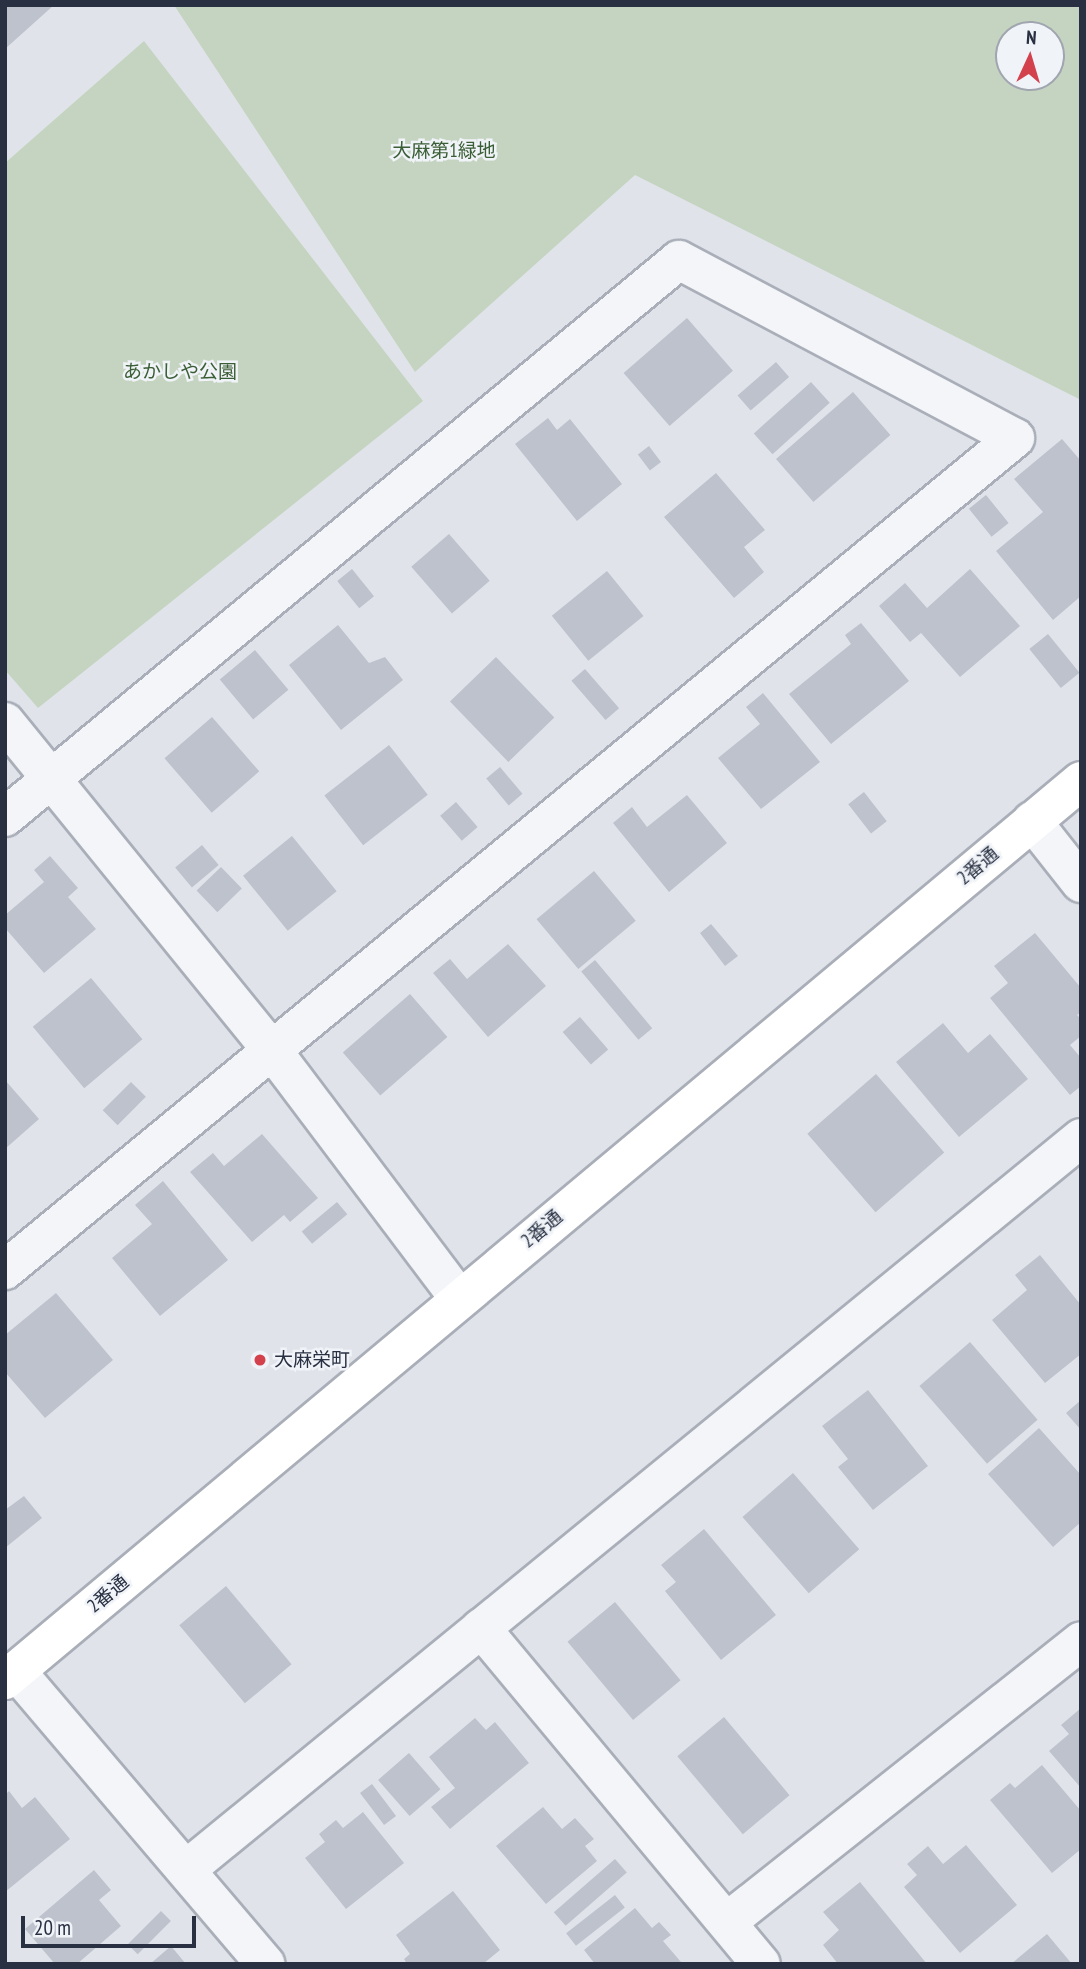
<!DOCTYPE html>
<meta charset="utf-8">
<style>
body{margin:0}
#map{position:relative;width:1086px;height:1969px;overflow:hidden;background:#e0e4ea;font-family:"PT Sans Narrow","Noto Sans JP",sans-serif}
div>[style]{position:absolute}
.green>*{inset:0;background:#c5d4c1}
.building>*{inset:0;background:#bdc2cd;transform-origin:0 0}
.roads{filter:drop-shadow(2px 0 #a9aeb8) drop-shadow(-2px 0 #a9aeb8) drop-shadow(0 2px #a9aeb8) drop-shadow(0 -2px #a9aeb8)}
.minor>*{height:38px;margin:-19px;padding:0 19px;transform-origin:19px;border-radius:19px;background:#f3f5f8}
.major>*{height:38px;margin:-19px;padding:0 19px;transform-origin:19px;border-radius:19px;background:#fff}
.dots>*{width:19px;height:19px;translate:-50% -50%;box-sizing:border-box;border:4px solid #f0f3f7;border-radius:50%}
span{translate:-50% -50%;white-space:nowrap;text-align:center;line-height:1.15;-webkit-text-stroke:5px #f0f3f7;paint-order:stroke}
.park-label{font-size:19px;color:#3a5e35}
.street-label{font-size:19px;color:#283042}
.poi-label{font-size:19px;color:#283042}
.left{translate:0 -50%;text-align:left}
.frame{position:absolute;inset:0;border:7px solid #283042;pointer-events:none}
.north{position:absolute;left:995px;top:21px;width:70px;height:70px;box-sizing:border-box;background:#f0f3f7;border:2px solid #a0a5af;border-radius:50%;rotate:4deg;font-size:19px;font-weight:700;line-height:28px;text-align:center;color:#283042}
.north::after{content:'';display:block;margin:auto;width:24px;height:32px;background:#d3414d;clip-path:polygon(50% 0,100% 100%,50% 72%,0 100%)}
.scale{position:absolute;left:21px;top:1916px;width:175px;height:32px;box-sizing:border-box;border:4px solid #283042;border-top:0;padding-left:9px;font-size:21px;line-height:24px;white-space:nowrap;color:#283042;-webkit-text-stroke:5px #f0f3f7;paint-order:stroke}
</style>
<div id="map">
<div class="green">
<i style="clip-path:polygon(evenodd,174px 5px,1081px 5px,1081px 400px,635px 175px,415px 372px,174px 5px,1009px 35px,1051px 35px,1051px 77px,1009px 77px,1009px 35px)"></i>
<i style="clip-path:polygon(144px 41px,423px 401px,38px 708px,5px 670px,5px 163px)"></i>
</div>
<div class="building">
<i style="clip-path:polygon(5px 5px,54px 5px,5px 49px)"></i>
<i style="left:687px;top:318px;width:70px;height:84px;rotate:49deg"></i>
<i style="left:776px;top:362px;width:20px;height:51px;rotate:49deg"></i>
<i style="left:811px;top:382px;width:28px;height:77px;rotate:48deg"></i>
<i style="left:853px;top:392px;width:57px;height:102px;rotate:49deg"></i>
<i style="clip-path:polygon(548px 418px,557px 430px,570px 419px,622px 484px,577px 521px,515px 444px)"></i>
<i style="clip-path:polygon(1062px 439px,1081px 461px,1081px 596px,1053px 620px,996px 551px,1043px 512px,1014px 479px)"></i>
<i style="left:649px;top:446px;width:20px;height:14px;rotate:53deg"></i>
<i style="clip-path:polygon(716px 473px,765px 530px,744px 547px,764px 572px,734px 598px,664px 517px)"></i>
<i style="left:986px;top:495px;width:36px;height:22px;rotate:51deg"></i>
<i style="left:449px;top:534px;width:62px;height:50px;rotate:49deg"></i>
<i style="left:352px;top:569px;width:35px;height:19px;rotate:51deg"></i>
<i style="clip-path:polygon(970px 569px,1020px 626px,960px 677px,921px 633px,910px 642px,879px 606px,905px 583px,927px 608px)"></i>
<i style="left:607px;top:571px;width:58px;height:71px;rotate:51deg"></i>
<i style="clip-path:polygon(861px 623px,909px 681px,831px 744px,789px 694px,851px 644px,845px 635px)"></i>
<i style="clip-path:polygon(338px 625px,369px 663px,385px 657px,403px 680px,341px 730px,289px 665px)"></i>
<i style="left:1048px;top:634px;width:50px;height:24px;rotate:51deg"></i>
<i style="left:255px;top:650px;width:52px;height:46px;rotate:50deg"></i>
<i style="left:496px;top:657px;width:84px;height:64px;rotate:46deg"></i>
<i style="left:585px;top:669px;width:52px;height:18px;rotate:49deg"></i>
<i style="clip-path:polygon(763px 693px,820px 762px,761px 809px,718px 758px,760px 724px,746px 707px)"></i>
<i style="left:212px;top:717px;width:72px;height:63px;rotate:49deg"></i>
<i style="left:389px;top:745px;width:63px;height:82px;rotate:52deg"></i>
<i style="left:500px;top:767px;width:35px;height:18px;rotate:50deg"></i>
<i style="left:864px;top:792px;width:37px;height:20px;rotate:52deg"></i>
<i style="clip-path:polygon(687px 795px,727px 843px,669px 892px,613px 823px,632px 807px,647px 827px)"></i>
<i style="left:456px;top:802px;width:33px;height:21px;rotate:49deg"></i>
<i style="left:292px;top:836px;width:71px;height:63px;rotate:51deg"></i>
<i style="left:202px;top:845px;width:26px;height:35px;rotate:50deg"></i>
<i style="clip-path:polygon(50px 856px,78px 888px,68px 897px,96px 929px,44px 973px,5px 928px,5px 915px,44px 882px,34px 870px)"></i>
<i style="left:221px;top:867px;width:30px;height:34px;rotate:46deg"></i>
<i style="left:594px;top:871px;width:65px;height:75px;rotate:50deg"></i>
<i style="clip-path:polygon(711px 924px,738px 956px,725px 966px,700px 933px)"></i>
<i style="clip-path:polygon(1035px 933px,1081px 988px,1081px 1012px,1077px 1015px,1081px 1019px,1081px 1036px,1070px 1045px,1081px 1058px,1081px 1086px,1070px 1095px,990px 998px,1008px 983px,994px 966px)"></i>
<i style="clip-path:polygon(508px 944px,546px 986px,488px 1037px,433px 973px,450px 959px,467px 979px)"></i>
<i style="left:595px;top:960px;width:89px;height:18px;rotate:50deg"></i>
<i style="left:91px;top:978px;width:80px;height:76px;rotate:50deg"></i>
<i style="left:410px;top:994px;width:57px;height:89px;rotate:49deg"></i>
<i style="left:580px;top:1017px;width:43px;height:23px;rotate:49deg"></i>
<i style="clip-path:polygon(943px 1023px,968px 1053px,990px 1034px,1028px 1079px,959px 1137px,896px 1062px)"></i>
<i style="left:876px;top:1074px;width:104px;height:91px;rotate:49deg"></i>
<i style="clip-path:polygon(5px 1080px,39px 1119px,5px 1149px)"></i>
<i style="left:131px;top:1082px;width:21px;height:40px;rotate:45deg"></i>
<i style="clip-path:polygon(262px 1134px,318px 1198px,290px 1222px,284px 1215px,252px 1242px,190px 1172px,213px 1153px,224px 1166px)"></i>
<i style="clip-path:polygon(163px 1181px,228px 1260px,160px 1316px,112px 1258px,152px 1224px,135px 1205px)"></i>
<i style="left:337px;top:1202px;width:16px;height:46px;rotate:50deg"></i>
<i style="clip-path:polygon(1040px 1255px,1081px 1305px,1081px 1354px,1045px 1383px,992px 1320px,1027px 1290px,1015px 1275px)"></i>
<i style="clip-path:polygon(56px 1293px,113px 1360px,45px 1418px,5px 1372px,5px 1335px)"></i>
<i style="left:970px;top:1342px;width:103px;height:67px;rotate:49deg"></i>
<i style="clip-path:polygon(868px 1390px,928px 1466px,873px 1510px,838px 1467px,848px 1459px,822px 1426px)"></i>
<i style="clip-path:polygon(1081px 1400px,1081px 1430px,1066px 1413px)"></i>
<i style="clip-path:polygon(1039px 1428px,1081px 1475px,1081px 1522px,1053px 1547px,988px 1474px)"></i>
<i style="left:793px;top:1473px;width:101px;height:67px;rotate:49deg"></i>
<i style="clip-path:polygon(24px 1496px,42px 1518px,5px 1548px,5px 1510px)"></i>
<i style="clip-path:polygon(704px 1529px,776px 1615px,721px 1660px,665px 1591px,676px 1582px,661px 1565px)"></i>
<i style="left:226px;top:1586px;width:102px;height:61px;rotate:50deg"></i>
<i style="left:615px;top:1602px;width:102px;height:62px;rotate:50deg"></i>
<i style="clip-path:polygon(1081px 1708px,1081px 1788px,1049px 1751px,1069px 1734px,1061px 1725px)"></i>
<i style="left:724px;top:1717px;width:102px;height:61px;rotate:50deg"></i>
<i style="clip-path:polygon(475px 1718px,486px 1730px,495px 1722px,529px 1763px,450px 1829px,431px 1807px,455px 1788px,429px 1757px)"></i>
<i style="left:409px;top:1753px;width:48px;height:41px;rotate:49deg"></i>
<i style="clip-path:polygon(1042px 1765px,1081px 1811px,1081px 1849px,1052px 1873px,990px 1800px,1010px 1783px,1015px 1788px)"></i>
<i style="left:372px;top:1784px;width:40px;height:15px;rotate:53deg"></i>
<i style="clip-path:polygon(9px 1791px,22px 1808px,35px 1797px,70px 1839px,5px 1892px,5px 1795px)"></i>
<i style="clip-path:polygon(543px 1807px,562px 1829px,575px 1818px,594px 1839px,585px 1846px,597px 1861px,546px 1904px,496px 1846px)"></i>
<i style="clip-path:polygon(363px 1812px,404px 1863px,346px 1909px,305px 1858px,325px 1842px,319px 1834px,336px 1820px,343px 1828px)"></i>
<i style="clip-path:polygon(966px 1845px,1017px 1905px,960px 1953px,904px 1887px,917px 1875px,907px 1864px,928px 1846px,943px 1864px)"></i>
<i style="left:615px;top:1859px;width:18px;height:81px;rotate:49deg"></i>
<i style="clip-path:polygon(94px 1870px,111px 1890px,99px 1900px,121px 1926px,77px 1964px,55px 1964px,25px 1929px)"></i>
<i style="clip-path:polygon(860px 1882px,927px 1964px,838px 1964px,823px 1945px,839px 1930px,823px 1912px)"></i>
<i style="clip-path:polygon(453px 1891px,500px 1950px,483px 1964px,407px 1964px,404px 1959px,410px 1954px,396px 1935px)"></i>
<i style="left:615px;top:1895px;width:16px;height:62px;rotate:52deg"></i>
<i style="clip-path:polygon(635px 1908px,652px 1928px,659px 1922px,671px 1935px,663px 1941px,681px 1962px,679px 1964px,595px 1964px,584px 1950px)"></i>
<i style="left:161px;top:1911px;width:14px;height:47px;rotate:45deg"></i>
<i style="clip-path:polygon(1047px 1934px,1072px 1964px,1011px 1964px)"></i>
<i style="clip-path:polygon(171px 1946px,186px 1964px,150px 1964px)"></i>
</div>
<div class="roads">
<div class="minor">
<i style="left:5px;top:722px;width:423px;rotate:50.9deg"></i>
<i style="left:272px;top:1050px;width:311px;rotate:53deg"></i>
<i style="left:5px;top:817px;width:874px;rotate:-39.57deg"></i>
<i style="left:679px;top:260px;width:380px;rotate:27.9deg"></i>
<i style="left:1015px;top:438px;width:1309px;rotate:140.52deg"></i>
<i style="left:1032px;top:821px;width:79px;rotate:51.7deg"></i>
<i style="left:481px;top:1628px;width:437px;rotate:50.2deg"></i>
<i style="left:16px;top:1671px;width:385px;rotate:49.6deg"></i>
<i style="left:187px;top:1869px;width:1155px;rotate:-39.27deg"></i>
<i style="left:727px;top:1922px;width:452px;rotate:-38.4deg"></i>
</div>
<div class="major">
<i style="left:5px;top:1680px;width:1402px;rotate:-39.88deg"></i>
</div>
</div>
<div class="dots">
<i style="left:260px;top:1360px;background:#d3414d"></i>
</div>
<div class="park-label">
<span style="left:444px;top:151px">大麻第1緑地</span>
<span style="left:180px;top:372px">あかしや公園</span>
</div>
<div class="street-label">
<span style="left:978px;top:866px;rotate:-40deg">2番通</span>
<span style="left:542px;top:1229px;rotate:-40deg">2番通</span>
<span style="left:108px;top:1594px;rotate:-40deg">2番通</span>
</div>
<div class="poi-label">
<span class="left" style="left:274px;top:1360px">大麻栄町</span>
</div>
<div class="frame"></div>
<div class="north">N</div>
<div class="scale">20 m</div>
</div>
